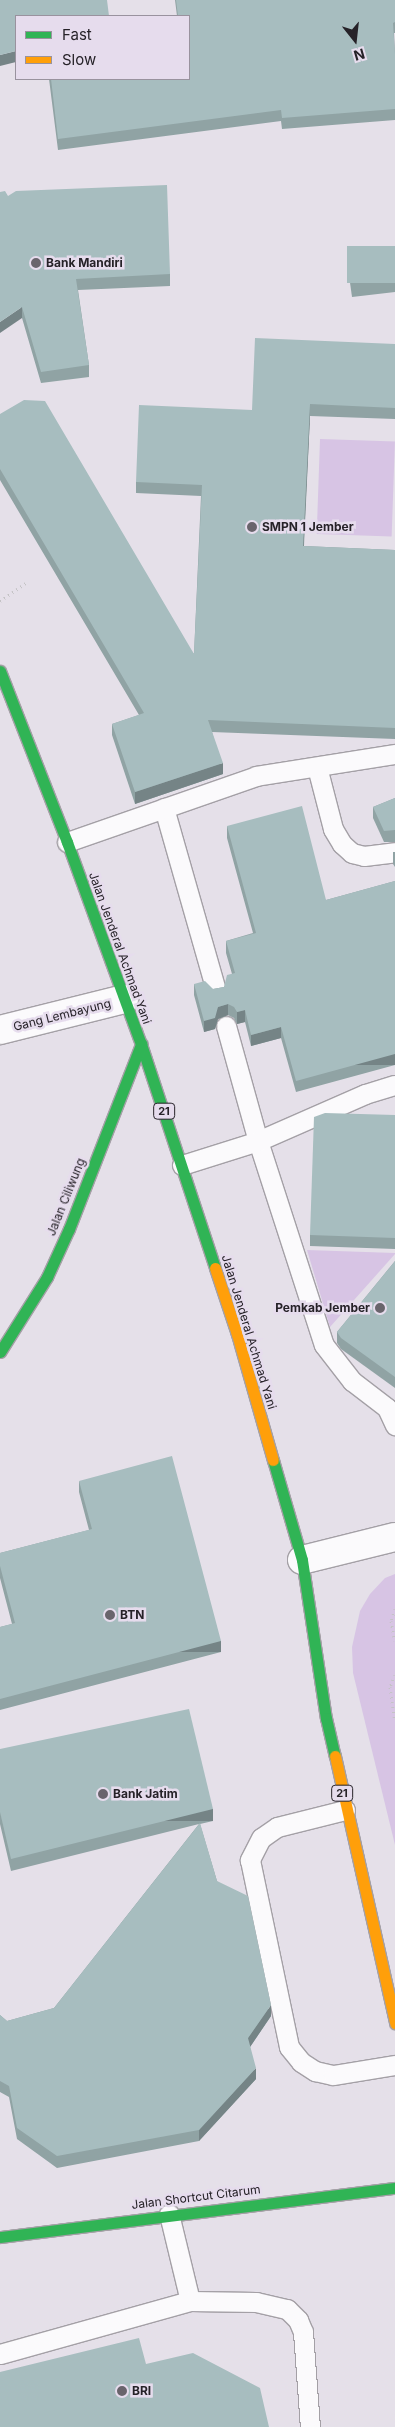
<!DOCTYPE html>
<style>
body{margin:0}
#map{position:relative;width:395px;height:2427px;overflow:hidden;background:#e5e0e9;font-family:Inter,sans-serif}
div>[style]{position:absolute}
.green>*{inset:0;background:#d7c4e4;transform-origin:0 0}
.path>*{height:3px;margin-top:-1.5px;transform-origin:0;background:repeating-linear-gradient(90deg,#c4c3c5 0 1px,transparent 0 5px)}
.roads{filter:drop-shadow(1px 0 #a4a0a6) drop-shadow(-1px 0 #a4a0a6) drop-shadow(0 1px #a4a0a6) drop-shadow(0 -1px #a4a0a6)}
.lane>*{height:19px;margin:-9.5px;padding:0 9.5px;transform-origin:9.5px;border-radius:9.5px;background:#fbfafc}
.street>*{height:28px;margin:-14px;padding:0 14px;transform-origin:14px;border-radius:14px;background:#fbfafc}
.fast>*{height:11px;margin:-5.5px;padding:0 5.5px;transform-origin:5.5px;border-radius:5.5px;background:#30b455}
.slow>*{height:11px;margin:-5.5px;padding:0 5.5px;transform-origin:5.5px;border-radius:5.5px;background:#ff9f0a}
.wall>*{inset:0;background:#90a3a4}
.shaded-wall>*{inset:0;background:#758486;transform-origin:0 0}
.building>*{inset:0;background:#a7bdbf;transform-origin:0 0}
.dots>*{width:14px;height:14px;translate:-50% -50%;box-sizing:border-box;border:2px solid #e6dced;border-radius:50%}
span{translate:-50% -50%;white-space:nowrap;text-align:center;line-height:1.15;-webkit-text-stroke:5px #e6dced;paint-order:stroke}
.shield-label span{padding:1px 4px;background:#e6dced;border:1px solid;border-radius:4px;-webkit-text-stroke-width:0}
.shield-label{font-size:11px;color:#262228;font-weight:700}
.poi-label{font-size:12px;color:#262228;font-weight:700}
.left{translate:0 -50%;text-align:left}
.right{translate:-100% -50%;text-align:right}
.street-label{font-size:12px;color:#262228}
.legend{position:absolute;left:15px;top:15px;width:175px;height:65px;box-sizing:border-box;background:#e6dced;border:1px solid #99929e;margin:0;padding:6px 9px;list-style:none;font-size:15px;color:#262228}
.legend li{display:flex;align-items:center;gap:10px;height:25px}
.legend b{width:25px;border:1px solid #99929e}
.north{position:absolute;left:330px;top:15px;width:50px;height:50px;-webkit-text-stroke:4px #e6dced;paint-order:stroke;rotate:164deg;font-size:14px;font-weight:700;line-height:20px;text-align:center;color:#262228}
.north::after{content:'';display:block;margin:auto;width:18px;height:22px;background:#262228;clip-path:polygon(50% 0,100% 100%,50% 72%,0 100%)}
</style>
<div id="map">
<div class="green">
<i style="left:320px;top:439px;width:75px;height:95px;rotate:2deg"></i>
<i style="clip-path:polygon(307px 1250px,395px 1253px,395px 1254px,330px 1327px)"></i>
<i style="clip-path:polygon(395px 1574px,395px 1845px,353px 1673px,352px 1647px,360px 1611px,370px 1594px,385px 1578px)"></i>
</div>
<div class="path">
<i style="left:0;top:601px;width:32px;rotate:-35deg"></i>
<i style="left:395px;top:1609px;width:13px;rotate:108deg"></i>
<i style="left:391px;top:1621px;width:20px;rotate:79deg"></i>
<i style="left:395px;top:1675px;width:13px;rotate:113deg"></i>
<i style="left:390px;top:1687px;width:34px;rotate:82deg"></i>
</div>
<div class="roads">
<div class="lane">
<i style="left:317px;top:767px;width:64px;rotate:75.5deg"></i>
<i style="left:333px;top:829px;width:17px;rotate:59deg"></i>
<i style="left:342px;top:844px;width:13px;rotate:42deg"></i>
<i style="left:352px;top:853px;width:12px;rotate:14deg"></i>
<i style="left:364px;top:856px;width:31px;rotate:-7deg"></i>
<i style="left:164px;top:808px;width:189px;rotate:74.1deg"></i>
<i style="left:67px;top:842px;width:200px;rotate:-19.2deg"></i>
<i style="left:256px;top:776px;width:141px;rotate:-9deg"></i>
<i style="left:226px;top:1026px;width:119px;rotate:74.5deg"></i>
<i style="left:258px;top:1141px;width:214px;rotate:72.1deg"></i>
<i style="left:324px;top:1345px;width:46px;rotate:52.1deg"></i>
<i style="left:352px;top:1381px;width:44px;rotate:37.6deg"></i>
<i style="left:387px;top:1408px;width:19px;rotate:65deg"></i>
<i style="left:182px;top:1165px;width:80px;rotate:-17.5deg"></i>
<i style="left:258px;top:1141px;width:117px;rotate:-23.7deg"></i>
<i style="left:365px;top:1094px;width:31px;rotate:-17deg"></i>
<i style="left:345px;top:1810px;width:70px;rotate:166deg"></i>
<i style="left:277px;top:1827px;width:19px;rotate:145deg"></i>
<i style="left:261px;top:1838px;width:25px;rotate:117deg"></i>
<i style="left:250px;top:1860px;width:191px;rotate:78.2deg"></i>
<i style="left:289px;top:2047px;width:19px;rotate:51deg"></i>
<i style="left:301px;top:2062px;width:17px;rotate:33deg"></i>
<i style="left:315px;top:2071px;width:18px;rotate:13deg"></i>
<i style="left:333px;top:2075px;width:63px;rotate:-9.2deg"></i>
<i style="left:169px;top:2214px;width:89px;rotate:76.4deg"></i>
<i style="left:0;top:2354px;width:197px;rotate:-15.6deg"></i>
<i style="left:190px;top:2301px;width:66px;rotate:0.9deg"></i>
<i style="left:256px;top:2302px;width:32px;rotate:13deg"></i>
<i style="left:287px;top:2309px;width:16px;rotate:45deg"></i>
<i style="left:298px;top:2320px;width:13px;rotate:67deg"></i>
<i style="left:303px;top:2332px;width:95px;rotate:85.8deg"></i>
</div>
<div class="street">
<i style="left:0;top:1030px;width:128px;rotate:-14deg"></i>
<i style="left:302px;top:1560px;width:96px;rotate:-13.9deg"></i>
</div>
<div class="fast">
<i style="left:0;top:671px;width:184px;rotate:68.6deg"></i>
<i style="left:67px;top:842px;width:215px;rotate:69.9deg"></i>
<i style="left:141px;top:1044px;width:236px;rotate:71.7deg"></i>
<i style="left:0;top:1352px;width:89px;rotate:-57.9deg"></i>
<i style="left:47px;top:1277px;width:53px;rotate:-65.4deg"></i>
<i style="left:69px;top:1229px;width:199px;rotate:-68.7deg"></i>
<i style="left:273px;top:1460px;width:104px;rotate:73.8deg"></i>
<i style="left:302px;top:1560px;width:160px;rotate:81.4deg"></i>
<i style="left:326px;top:1718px;width:39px;rotate:77deg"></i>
<i style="left:0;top:2237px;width:398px;rotate:-7.1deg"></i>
</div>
<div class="slow">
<i style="left:215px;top:1268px;width:70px;rotate:71.6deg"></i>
<i style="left:237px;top:1334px;width:131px;rotate:74.1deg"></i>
<i style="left:335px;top:1756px;width:274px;rotate:77.3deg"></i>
</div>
</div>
<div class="wall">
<i style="clip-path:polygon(175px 0,395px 0,395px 33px,394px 33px,395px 54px,395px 120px,282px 129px,281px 121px,58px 150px,49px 79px,189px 79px,189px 16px,177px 16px)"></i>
<i style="clip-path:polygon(8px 196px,170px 274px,170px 286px,78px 290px,89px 365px,89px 377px,41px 383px,22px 318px)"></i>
<i style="clip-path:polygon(395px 246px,395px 292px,352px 297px,347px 261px,347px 252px)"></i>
<i style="clip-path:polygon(395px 344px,395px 419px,310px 416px,304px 546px,395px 550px,395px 739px,212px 732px,223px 774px,135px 804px,112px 735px,112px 724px,139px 715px,0 480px,0 414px,194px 654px,201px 496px,136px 493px,136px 482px,252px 410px)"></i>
<i style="clip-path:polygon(395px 798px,395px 842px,384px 842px,373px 818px,373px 807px)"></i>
<i style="clip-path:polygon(227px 826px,326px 900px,395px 881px,395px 1065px,296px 1092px,281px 1038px,251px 1046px,245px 1022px,237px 1024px,234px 1018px,228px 1015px,218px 1019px,215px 1029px,204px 1032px,194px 995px,194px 984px,213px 989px,224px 987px,232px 974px,226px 953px,226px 941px,253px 933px,227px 838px)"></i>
<i style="clip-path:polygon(393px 852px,395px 852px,395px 867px,393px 864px)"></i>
<i style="clip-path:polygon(395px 1115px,395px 1249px,310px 1246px,310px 1235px)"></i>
<i style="clip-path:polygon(395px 1261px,395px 1388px,341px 1349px,337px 1343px,337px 1332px)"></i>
<i style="clip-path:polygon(79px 1481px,221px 1652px,0 1710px,0 1627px,12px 1624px,0 1578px,0 1553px,89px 1530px,79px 1492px)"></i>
<i style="clip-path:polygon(0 1749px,213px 1821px,200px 1824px,217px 1881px,271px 2016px,250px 2047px,256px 2079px,199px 2141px,57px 2168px,17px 2139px,9px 2097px,0 2092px,0 2015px,7px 2021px,54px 2008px,199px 1824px,11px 1871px,0 1824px)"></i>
</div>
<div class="shaded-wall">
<i style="clip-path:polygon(16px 51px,16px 62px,0 66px,0 55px)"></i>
<i style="clip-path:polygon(22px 307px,22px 318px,0 333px,0 322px)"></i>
<i style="clip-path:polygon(310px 404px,310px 416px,303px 558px,303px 546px)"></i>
<i style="clip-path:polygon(223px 763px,223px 774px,135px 804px,135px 792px)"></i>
<i style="clip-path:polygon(228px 1004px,228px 1015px,218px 1019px,215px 1029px,204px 1032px,204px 1021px,218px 1007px)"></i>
<i style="clip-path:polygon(245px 1010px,245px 1022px,237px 1024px,237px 1012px)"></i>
<i style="clip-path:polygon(281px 1027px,281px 1038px,251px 1046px,251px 1035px)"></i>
<i style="left:395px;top:1054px;width:11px;height:103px;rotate:90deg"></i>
<i style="left:221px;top:1641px;width:11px;height:228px;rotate:90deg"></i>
<i style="left:213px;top:1809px;width:12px;height:208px;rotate:90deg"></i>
<i style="clip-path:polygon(271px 2005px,271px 2016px,248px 2050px,248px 2038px)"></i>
<i style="clip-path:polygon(256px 2068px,256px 2079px,199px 2141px,199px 2130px)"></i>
</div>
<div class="building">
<i style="clip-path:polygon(0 0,107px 0,109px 16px,16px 16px,16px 51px,0 55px)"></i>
<i style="clip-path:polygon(176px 0,395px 0,395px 22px,393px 23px,395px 54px,395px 109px,282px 118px,281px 110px,58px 139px,51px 79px,189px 79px,189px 16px,178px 16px)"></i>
<i style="clip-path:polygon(167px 185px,170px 274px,76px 279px,89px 365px,41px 372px,22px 307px,0 322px,0 192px,5px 191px,8px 196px,16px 191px)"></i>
<i style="left:395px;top:246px;width:37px;height:48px;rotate:90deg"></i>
<i style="clip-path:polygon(255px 338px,395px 344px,395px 408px,310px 404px,303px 546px,395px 550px,395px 728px,208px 720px,223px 763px,135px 792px,112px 724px,144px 713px,0 469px,0 414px,24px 400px,45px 401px,194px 654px,202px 485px,136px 482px,139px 405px,252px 410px)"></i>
<i style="clip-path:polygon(395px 798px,395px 830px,384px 831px,373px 807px)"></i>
<i style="clip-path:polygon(302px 806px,326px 900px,395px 881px,395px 1054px,296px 1081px,281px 1027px,251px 1035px,245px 1010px,237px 1012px,234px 1007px,228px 1004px,218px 1007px,215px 1018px,204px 1021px,194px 984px,205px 981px,213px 989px,224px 987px,227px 975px,235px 973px,226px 941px,256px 933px,227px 826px)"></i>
<i style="clip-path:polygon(325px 1113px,395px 1115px,395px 1238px,310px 1235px,314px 1117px)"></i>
<i style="clip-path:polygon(395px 1261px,395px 1377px,341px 1338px,337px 1332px)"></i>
<i style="clip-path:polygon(172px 1456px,221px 1641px,0 1699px,0 1627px,15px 1623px,0 1566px,0 1553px,92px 1529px,79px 1481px)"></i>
<i style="clip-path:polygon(189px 1709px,213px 1809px,11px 1859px,0 1812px,0 1749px)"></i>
<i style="clip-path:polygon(200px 1823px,217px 1881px,248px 1896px,271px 2005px,248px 2038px,256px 2068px,199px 2130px,57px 2156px,17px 2128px,9px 2086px,0 2081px,0 2015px,7px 2021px,54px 2008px)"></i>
<i style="clip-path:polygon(139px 2338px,146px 2364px,193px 2353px,260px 2388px,269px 2427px,0 2427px,0 2372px)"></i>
</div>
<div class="dots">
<i style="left:36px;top:263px;background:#69646c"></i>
<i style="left:252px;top:527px;background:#69646c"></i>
<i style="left:380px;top:1308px;background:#69646c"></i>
<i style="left:110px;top:1615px;background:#69646c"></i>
<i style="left:103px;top:1794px;background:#69646c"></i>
<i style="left:122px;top:2391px;background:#69646c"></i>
</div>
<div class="shield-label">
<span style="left:164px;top:1111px">21</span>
<span style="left:342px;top:1793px">21</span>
</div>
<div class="poi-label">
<span class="left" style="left:46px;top:263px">Bank Mandiri</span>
<span class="left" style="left:262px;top:527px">SMPN 1 Jember</span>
<span class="right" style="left:370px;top:1308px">Pemkab Jember</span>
<span class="left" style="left:120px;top:1615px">BTN</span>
<span class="left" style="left:113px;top:1794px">Bank Jatim</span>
<span class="left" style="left:132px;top:2391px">BRI</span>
</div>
<div class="street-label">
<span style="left:120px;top:948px;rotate:70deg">Jalan Jenderal Achmad Yani</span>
<span style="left:62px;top:1015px;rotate:-14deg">Gang Lembayung</span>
<span style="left:66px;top:1197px;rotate:-68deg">Jalan Ciliwung</span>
<span style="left:249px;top:1332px;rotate:73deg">Jalan Jenderal Achmad Yani</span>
<span style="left:196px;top:2197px;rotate:-7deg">Jalan Shortcut Citarum</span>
</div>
<ul class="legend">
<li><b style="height:6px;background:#30b455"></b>Fast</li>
<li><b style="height:6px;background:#ff9f0a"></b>Slow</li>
</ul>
<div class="north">N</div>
</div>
